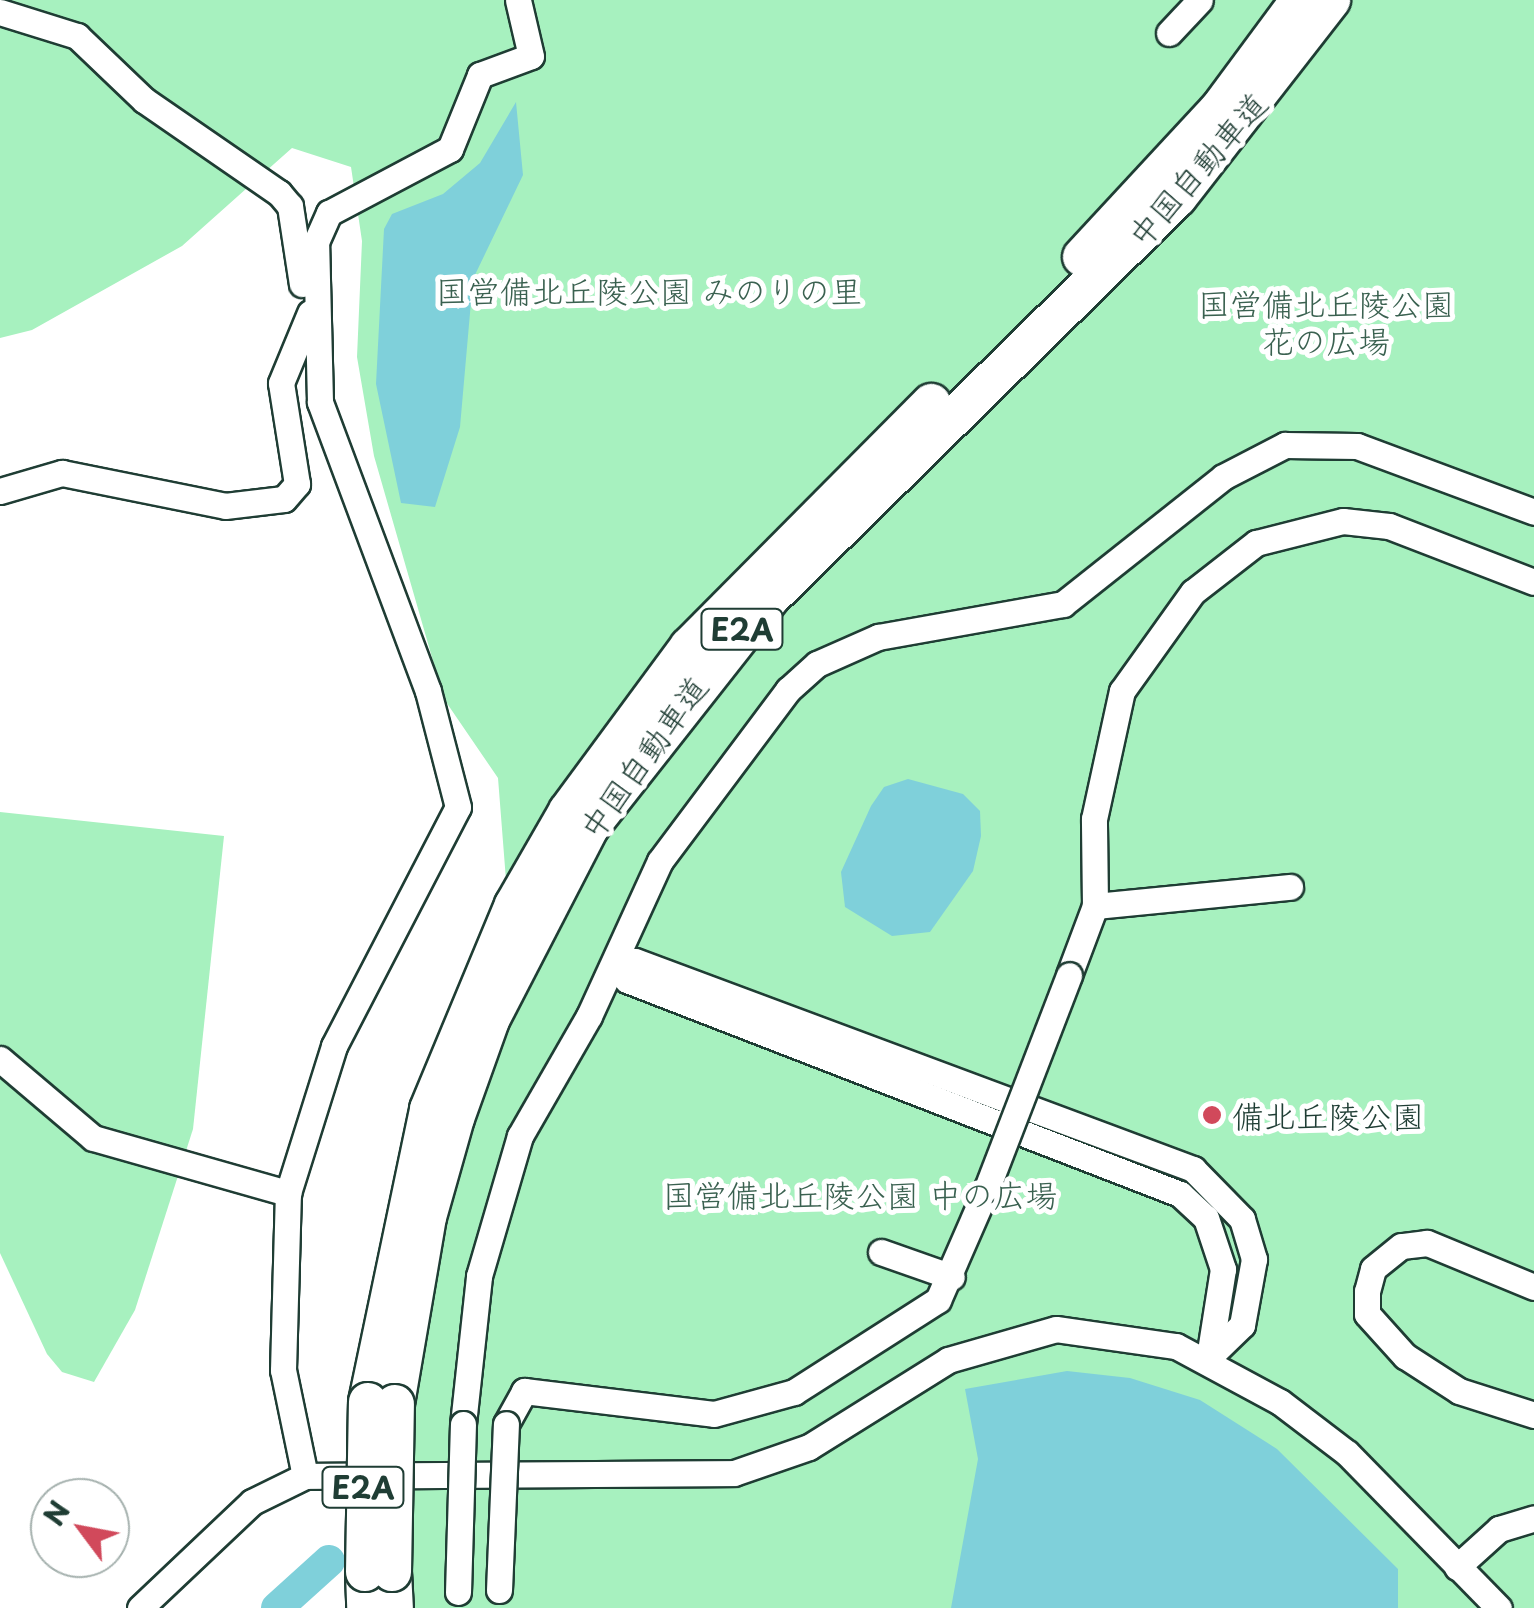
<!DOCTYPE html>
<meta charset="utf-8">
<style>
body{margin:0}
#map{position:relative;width:1534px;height:1608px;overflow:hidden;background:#fff;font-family:"Playpen Sans","Klee One",sans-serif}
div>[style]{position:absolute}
.green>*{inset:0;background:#a7f1bf}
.water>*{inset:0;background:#7fd0da}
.river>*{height:32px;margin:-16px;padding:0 16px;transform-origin:16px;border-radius:16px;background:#7fd0da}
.roads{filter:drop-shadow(2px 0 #1f3d34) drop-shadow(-2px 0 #1f3d34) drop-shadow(0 2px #1f3d34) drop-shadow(0 -2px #1f3d34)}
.minor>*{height:25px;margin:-12.5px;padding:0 12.5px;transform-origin:12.5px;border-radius:12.5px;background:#fff}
.highway>*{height:38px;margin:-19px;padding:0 19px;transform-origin:19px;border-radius:19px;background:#fff}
.bridges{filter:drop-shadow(2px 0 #1f3d34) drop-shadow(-2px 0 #1f3d34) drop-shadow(0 2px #1f3d34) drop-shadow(0 -2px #1f3d34)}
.minor-bridge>*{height:25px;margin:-12.5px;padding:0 12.5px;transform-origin:12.5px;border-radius:12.5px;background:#fff}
.highway-bridge>*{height:38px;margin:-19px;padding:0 19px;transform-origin:19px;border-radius:19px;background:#fff}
.dots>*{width:28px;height:28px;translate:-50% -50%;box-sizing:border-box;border:5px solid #fff;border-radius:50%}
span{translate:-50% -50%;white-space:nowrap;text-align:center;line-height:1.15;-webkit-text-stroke:10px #fff;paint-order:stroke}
.shield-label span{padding:2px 8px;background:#fff;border:2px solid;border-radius:8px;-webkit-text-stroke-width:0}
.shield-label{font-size:30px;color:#1f3d34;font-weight:700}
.street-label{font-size:32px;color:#1f3d34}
.park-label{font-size:32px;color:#3a6150}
.poi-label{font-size:32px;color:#1f3d34}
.left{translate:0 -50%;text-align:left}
.north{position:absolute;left:30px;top:1478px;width:100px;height:100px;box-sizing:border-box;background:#fff;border:2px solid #a5b1ae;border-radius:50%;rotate:302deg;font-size:28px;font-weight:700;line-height:40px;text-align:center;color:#1f3d34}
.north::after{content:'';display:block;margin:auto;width:35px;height:45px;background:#d1495b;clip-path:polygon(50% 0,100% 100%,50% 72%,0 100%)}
</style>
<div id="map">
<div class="green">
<i style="clip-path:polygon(0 0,1534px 0,1534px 1608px,412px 1608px,409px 1407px,424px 1293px,466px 1125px,515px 995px,498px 778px,444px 699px,374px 456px,357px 357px,362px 241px,351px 167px,292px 148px,182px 246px,32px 330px,0 338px)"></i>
<i style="clip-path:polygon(0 812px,224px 836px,193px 1129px,135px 1310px,94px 1382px,62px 1372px,47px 1354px,0 1253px)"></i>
</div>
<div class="water">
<i style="clip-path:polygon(516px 102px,523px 175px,473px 279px,460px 427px,435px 507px,401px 503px,376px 384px,384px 229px,392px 214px,443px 194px,480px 163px)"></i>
<i style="clip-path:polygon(908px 779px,963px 794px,980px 811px,981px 836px,973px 871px,930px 932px,892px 936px,845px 907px,841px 872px,871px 806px,884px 787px)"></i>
<i style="clip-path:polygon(1067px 1371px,1130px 1378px,1200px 1400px,1277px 1449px,1398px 1569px,1398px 1608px,951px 1608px,978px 1459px,965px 1389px)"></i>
</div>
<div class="river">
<i style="left:277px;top:1608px;width:70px;rotate:-42.1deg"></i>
</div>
<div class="roads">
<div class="minor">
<i style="left:0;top:12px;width:81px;rotate:17.3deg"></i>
<i style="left:77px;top:36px;width:93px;rotate:43.7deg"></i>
<i style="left:144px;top:100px;width:164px;rotate:34.6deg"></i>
<i style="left:279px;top:193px;width:17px;rotate:50deg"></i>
<i style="left:290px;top:206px;width:79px;rotate:81.3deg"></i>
<i style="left:1169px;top:33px;width:45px;rotate:-46.8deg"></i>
<i style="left:0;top:491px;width:65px;rotate:-16.2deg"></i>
<i style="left:62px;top:473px;width:166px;rotate:11.4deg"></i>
<i style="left:225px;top:506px;width:59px;rotate:-6.8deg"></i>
<i style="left:284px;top:499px;width:20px;rotate:-49deg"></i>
<i style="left:297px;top:484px;width:102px;rotate:-99deg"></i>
<i style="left:281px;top:383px;width:76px;rotate:-67.5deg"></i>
<i style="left:1095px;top:906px;width:196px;rotate:-5.6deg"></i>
<i style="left:614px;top:965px;width:21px;rotate:-11deg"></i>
<i style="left:635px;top:961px;width:596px;rotate:20.44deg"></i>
<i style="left:1193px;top:1169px;width:70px;rotate:45.6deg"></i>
<i style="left:1242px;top:1219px;width:42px;rotate:73.3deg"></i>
<i style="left:1254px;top:1259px;width:67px;rotate:100.3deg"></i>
<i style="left:1242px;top:1325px;width:46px;rotate:135.9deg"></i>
<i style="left:614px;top:965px;width:20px;rotate:49deg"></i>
<i style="left:627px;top:980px;width:593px;rotate:21.16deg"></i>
<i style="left:1180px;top:1194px;width:35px;rotate:43deg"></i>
<i style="left:1206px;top:1218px;width:54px;rotate:71.6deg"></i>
<i style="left:1223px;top:1269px;width:89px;rotate:99deg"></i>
<i style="left:1069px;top:975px;width:74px;rotate:-69.4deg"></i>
<i style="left:1095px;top:906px;width:87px;rotate:-90.7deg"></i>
<i style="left:1094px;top:819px;width:131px;rotate:-77.7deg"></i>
<i style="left:1122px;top:691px;width:122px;rotate:-54.4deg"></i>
<i style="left:1193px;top:592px;width:80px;rotate:-37.9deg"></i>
<i style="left:1256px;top:543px;width:90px;rotate:-14.2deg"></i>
<i style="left:1343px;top:521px;width:46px;rotate:6.2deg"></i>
<i style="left:1389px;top:526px;width:155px;rotate:21.1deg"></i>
<i style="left:0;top:1059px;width:122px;rotate:40.3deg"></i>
<i style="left:93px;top:1138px;width:203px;rotate:15.8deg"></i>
<i style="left:881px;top:1252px;width:75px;rotate:19.4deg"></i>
<i style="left:1534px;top:1287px;width:116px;rotate:-157.6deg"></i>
<i style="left:1427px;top:1243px;width:26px;rotate:173deg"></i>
<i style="left:1401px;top:1246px;width:36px;rotate:141deg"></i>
<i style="left:1373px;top:1269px;width:23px;rotate:105deg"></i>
<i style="left:1367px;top:1291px;width:23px;rotate:90deg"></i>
<i style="left:1367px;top:1314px;width:57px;rotate:47.9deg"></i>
<i style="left:1405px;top:1356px;width:64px;rotate:32.9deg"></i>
<i style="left:1459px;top:1391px;width:79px;rotate:17.7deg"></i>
<i style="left:463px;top:1424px;width:149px;rotate:-83.8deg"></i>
<i style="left:479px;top:1276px;width:146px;rotate:-73.7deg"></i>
<i style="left:520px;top:1136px;width:138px;rotate:-60.1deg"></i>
<i style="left:589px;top:1016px;width:170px;rotate:-65.4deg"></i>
<i style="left:660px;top:861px;width:214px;rotate:-53.2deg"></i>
<i style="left:788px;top:690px;width:39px;rotate:-42deg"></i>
<i style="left:817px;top:664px;width:67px;rotate:-23.9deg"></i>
<i style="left:878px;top:637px;width:188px;rotate:-10.1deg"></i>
<i style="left:1063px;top:604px;width:204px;rotate:-38.4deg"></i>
<i style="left:1223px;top:477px;width:70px;rotate:-27.3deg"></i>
<i style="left:1285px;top:445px;width:72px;rotate:0.8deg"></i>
<i style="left:1357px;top:446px;width:189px;rotate:20.4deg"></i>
<i style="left:506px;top:1424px;width:38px;rotate:-61deg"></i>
<i style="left:524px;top:1391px;width:191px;rotate:6.9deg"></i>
<i style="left:714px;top:1414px;width:83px;rotate:-15.4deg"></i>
<i style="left:794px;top:1392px;width:171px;rotate:-32.6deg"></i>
<i style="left:938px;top:1300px;width:122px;rotate:-66.4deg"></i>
<i style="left:305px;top:1476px;width:108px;rotate:-101.7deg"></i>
<i style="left:283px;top:1370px;width:177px;rotate:-88.4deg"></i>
<i style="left:288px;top:1193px;width:154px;rotate:-72.6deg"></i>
<i style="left:334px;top:1046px;width:269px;rotate:-62.6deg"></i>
<i style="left:458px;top:807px;width:120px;rotate:-104.5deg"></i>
<i style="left:428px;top:691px;width:309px;rotate:-110.5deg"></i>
<i style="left:320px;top:402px;width:160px;rotate:-91.4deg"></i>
<i style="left:316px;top:242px;width:32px;rotate:-66deg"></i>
<i style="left:329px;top:213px;width:137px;rotate:-27.9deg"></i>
<i style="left:450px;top:149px;width:80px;rotate:-67.9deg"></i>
<i style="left:480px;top:75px;width:54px;rotate:-20.4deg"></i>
<i style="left:531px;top:56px;width:57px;rotate:-103.1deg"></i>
<i style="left:1457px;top:1567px;width:57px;rotate:-42.1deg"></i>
<i style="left:1499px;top:1529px;width:37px;rotate:-17deg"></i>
<i style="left:140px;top:1608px;width:154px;rotate:-43.4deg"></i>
<i style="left:252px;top:1502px;width:59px;rotate:-26.1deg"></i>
<i style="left:305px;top:1476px;width:429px;rotate:-0.4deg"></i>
<i style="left:734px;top:1473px;width:79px;rotate:-19.1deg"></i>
<i style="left:809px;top:1447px;width:164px;rotate:-32deg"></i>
<i style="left:948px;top:1360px;width:112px;rotate:-16deg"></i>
<i style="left:1056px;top:1329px;width:121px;rotate:8.1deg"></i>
<i style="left:1176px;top:1346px;width:118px;rotate:28.3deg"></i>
<i style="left:1280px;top:1402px;width:84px;rotate:37.3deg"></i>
<i style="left:1347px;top:1453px;width:217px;rotate:45.6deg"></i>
</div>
<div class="highway">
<i style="left:1082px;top:257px;width:203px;rotate:-47.2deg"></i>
<i style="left:1220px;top:108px;width:134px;rotate:-53.5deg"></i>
<i style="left:368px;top:1402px;width:299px;rotate:-78.2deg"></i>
<i style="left:429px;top:1109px;width:221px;rotate:-67.4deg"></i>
<i style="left:514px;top:905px;width:108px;rotate:-60.1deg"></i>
<i style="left:568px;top:811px;width:204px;rotate:-53.6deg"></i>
<i style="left:689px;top:647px;width:344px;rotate:-45.2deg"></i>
<i style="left:395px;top:1404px;width:190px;rotate:-80.3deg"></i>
<i style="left:427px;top:1217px;width:103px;rotate:-74.2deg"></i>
<i style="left:455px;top:1118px;width:104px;rotate:-70.3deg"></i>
<i style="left:490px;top:1020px;width:216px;rotate:-62.7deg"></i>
<i style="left:589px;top:828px;width:291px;rotate:-51.8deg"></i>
<i style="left:769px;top:599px;width:572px;rotate:-44.5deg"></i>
<i style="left:1177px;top:198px;width:251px;rotate:-52.1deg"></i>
<i style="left:365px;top:1572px;width:36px;rotate:88deg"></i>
<i style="left:392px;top:1572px;width:36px;rotate:87deg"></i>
</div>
</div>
<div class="bridges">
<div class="minor-bridge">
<i style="left:987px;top:1188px;width:228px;rotate:-68.9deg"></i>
<i style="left:499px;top:1590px;width:166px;rotate:-87.6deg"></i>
<i style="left:458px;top:1592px;width:168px;rotate:-88.3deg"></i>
</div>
<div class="highway-bridge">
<i style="left:365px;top:1572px;width:170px;rotate:-89deg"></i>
<i style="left:392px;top:1572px;width:168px;rotate:-89deg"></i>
</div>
</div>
<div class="dots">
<i style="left:1212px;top:1115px;background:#d1495b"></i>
</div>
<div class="shield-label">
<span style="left:742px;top:629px">E2A</span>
<span style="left:363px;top:1487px">E2A</span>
</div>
<div class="street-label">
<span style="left:1197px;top:169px;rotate:-49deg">中国自動車道</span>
<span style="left:643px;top:757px;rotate:-54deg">中国自動車道</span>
</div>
<div class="park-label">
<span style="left:649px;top:290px">国営備北丘陵公園 みのりの里</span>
<span style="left:1326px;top:322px">国営備北丘陵公園<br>花の広場</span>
<span style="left:860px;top:1194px">国営備北丘陵公園 中の広場</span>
</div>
<div class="poi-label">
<span class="left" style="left:1232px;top:1115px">備北丘陵公園</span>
</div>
<div class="north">N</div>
</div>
